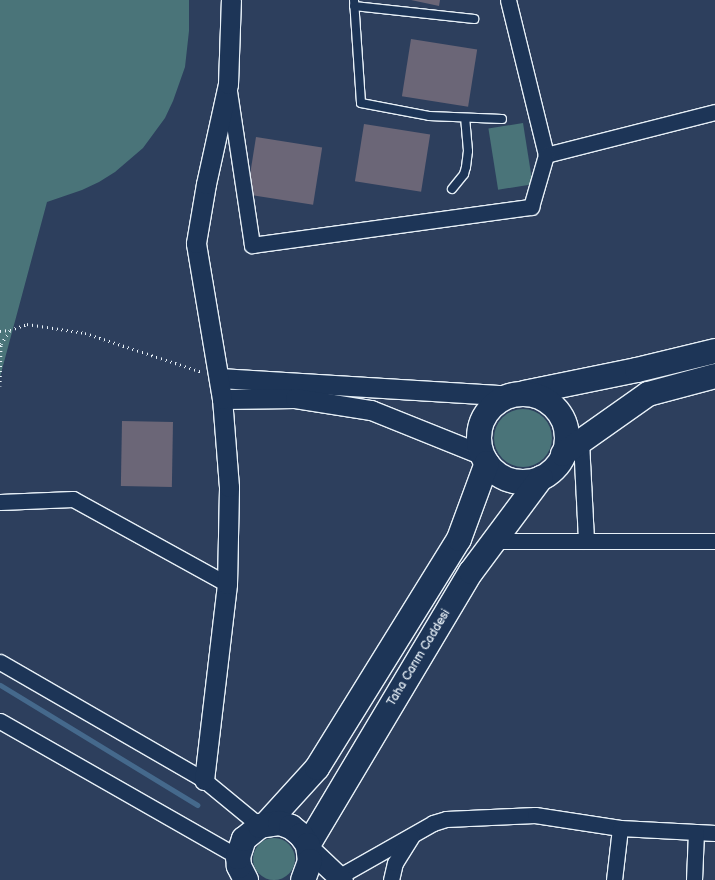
<!DOCTYPE html>
<meta charset="utf-8">
<style>
body{margin:0}
#map{position:relative;width:715px;height:880px;overflow:hidden;background:#2d3f5d;font-family:"Balsamiq Sans",sans-serif}
div>[style]{position:absolute}
.green>*{inset:0;background:#4a7479;transform-origin:0 0}
.round{border-radius:50%}
.stream>*{height:5px;margin:-2.5px;padding:0 2.5px;transform-origin:2.5px;border-radius:2.5px;background:#45698c}
.building>*{inset:0;background:#6b6677;transform-origin:0 0}
.path>*{height:3px;margin-top:-1.5px;transform-origin:0;background:repeating-linear-gradient(90deg,#e8f1f8 0 1px,transparent 0 5px)}
.roads{filter:drop-shadow(1px 0 #e8f1f8) drop-shadow(-1px 0 #e8f1f8) drop-shadow(0 1px #e8f1f8) drop-shadow(0 -1px #e8f1f8)}
.service>*{height:8px;margin:-4px;padding:0 4px;transform-origin:4px;border-radius:4px;background:#1d3557}
.minor>*{height:15px;margin:-7.5px;padding:0 7.5px;transform-origin:7.5px;border-radius:7.5px;background:#1d3557}
.tertiary>*{height:19px;margin:-9.5px;padding:0 9.5px;transform-origin:9.5px;border-radius:9.5px;background:#1d3557}
.secondary>*{height:21px;margin:-10.5px;padding:0 10.5px;transform-origin:10.5px;border-radius:10.5px;background:#1d3557}
.primary>*{height:24px;margin:-12px;padding:0 12px;transform-origin:12px;border-radius:12px;background:#1d3557}
.primary>.ring{margin:-12px;padding:0;box-sizing:content-box;background:none;border:24px solid #1d3557;border-radius:50%}
span{translate:-50% -50%;white-space:nowrap;text-align:center;line-height:1.15;-webkit-text-stroke:4.5px #1d3557;paint-order:stroke}
.street-label{font-size:12px;color:#e8f1f8}
</style>
<div id="map">
<div class="green">
<i style="clip-path:polygon(0 0,189px 0,189px 31px,185px 67px,173px 101px,165px 118px,143px 148px,115px 172px,99px 182px,82px 190px,47px 202px,0 377px)"></i>
<i style="left:523px;top:123px;width:62px;height:35px;rotate:81deg"></i>
<i class="round" style="left:494px;top:409px;width:58px;height:58px"></i>
<i class="round" style="left:253px;top:838px;width:42px;height:42px"></i>
</div>
<div class="stream">
<i style="left:0;top:685px;width:231px;rotate:31.3deg"></i>
</div>
<div class="building">
<i style="clip-path:polygon(411px 0,440px 0,439px 6px)"></i>
<i style="left:411px;top:39px;width:67px;height:58px;rotate:9deg"></i>
<i style="left:364px;top:124px;width:67px;height:58px;rotate:9deg"></i>
<i style="left:256px;top:137px;width:67px;height:58px;rotate:9deg"></i>
<i style="left:122px;top:421px;width:51px;height:65px;rotate:1deg"></i>
</div>
<div class="path">
<i style="left:0;top:331px;width:9px;rotate:-6deg"></i>
<i style="left:0;top:386px;width:42px;rotate:-88.6deg"></i>
<i style="left:1px;top:344px;width:17px;rotate:-57deg"></i>
<i style="left:10px;top:330px;width:18px;rotate:-19deg"></i>
<i style="left:27px;top:324px;width:59px;rotate:8.8deg"></i>
<i style="left:85px;top:333px;width:123px;rotate:18.4deg"></i>
</div>
<div class="roads">
<div class="service">
<i style="left:354px;top:0;width:103px;rotate:86.1deg"></i>
<i style="left:361px;top:103px;width:69px;rotate:10.8deg"></i>
<i style="left:429px;top:116px;width:73px;rotate:2.4deg"></i>
<i style="left:354px;top:6px;width:121px;rotate:6.2deg"></i>
<i style="left:452px;top:189px;width:19px;rotate:-51deg"></i>
<i style="left:464px;top:174px;width:7px;rotate:-74deg"></i>
<i style="left:466px;top:167px;width:16px;rotate:-83deg"></i>
<i style="left:468px;top:151px;width:33px;rotate:-95deg"></i>
</div>
<div class="minor">
<i style="left:508px;top:0;width:160px;rotate:76.2deg"></i>
<i style="left:546px;top:155px;width:174px;rotate:-14.3deg"></i>
<i style="left:229px;top:91px;width:156px;rotate:81.5deg"></i>
<i style="left:252px;top:245px;width:282px;rotate:-7.8deg"></i>
<i style="left:531px;top:207px;width:54px;rotate:-73.9deg"></i>
<i style="left:581px;top:441px;width:100px;rotate:87.1deg"></i>
<i style="left:0;top:502px;width:73px;rotate:-2.4deg"></i>
<i style="left:73px;top:499px;width:176px;rotate:28.9deg"></i>
<i style="left:494px;top:541px;width:221px"></i>
<i style="left:0;top:662px;width:236px;rotate:30deg"></i>
<i style="left:204px;top:780px;width:72px;rotate:39.4deg"></i>
<i style="left:0;top:721px;width:274px;rotate:29.7deg"></i>
<i style="left:338px;top:877px;width:109px;rotate:-29.6deg"></i>
<i style="left:433px;top:823px;width:14px;rotate:-17deg"></i>
<i style="left:446px;top:819px;width:89px;rotate:-2.6deg"></i>
<i style="left:535px;top:815px;width:86px;rotate:8.7deg"></i>
<i style="left:620px;top:828px;width:95px;rotate:3deg"></i>
<i style="left:391px;top:880px;width:17px;rotate:-77deg"></i>
<i style="left:395px;top:863px;width:31px;rotate:-58deg"></i>
<i style="left:614px;top:880px;width:52px;rotate:-83.4deg"></i>
<i style="left:694px;top:880px;width:48px;rotate:-87.6deg"></i>
</div>
<div class="tertiary">
<i style="left:219px;top:378px;width:292px;rotate:3.5deg"></i>
<i style="left:222px;top:399px;width:73px;rotate:-0.8deg"></i>
<i style="left:295px;top:398px;width:77px;rotate:9deg"></i>
<i style="left:371px;top:410px;width:121px;rotate:21.9deg"></i>
<i style="left:204px;top:780px;width:197px;rotate:-83.3deg"></i>
<i style="left:227px;top:584px;width:97px;rotate:-88.8deg"></i>
<i style="left:229px;top:487px;width:88px;rotate:-94.5deg"></i>
<i style="left:222px;top:399px;width:158px;rotate:-99.5deg"></i>
<i style="left:196px;top:243px;width:60px;rotate:-80.4deg"></i>
<i style="left:206px;top:184px;width:102px;rotate:-77.6deg"></i>
<i style="left:228px;top:84px;width:84px;rotate:-88deg"></i>
</div>
<div class="secondary">
<i style="left:309px;top:849px;width:45px;rotate:43.2deg"></i>
</div>
<div class="primary">
<i style="left:524px;top:393px;width:115px;rotate:-11.5deg"></i>
<i style="left:637px;top:370px;width:80px;rotate:-13.7deg"></i>
<i class="ring" style="left:479px;top:394px;width:64px;height:64px"></i>
<i style="left:563px;top:454px;width:104px;rotate:-35.2deg"></i>
<i style="left:648px;top:394px;width:69px;rotate:-15deg"></i>
<i style="left:267px;top:823px;width:74px;rotate:-47.7deg"></i>
<i style="left:317px;top:768px;width:269px;rotate:-58.2deg"></i>
<i style="left:459px;top:539px;width:81px;rotate:-69.8deg"></i>
<i style="left:308px;top:845px;width:318px;rotate:-59.2deg"></i>
<i style="left:471px;top:572px;width:117px;rotate:-53.3deg"></i>
<i style="left:246px;top:880px;width:16px;rotate:-117deg"></i>
<i style="left:239px;top:866px;width:9px;rotate:-96deg"></i>
<i style="left:238px;top:857px;width:19px;rotate:-72deg"></i>
<i style="left:244px;top:839px;width:21px;rotate:-39deg"></i>
<i style="left:260px;top:826px;width:20px;rotate:-9deg"></i>
<i style="left:280px;top:823px;width:12px;rotate:20deg"></i>
<i style="left:291px;top:827px;width:13px;rotate:39deg"></i>
<i style="left:301px;top:835px;width:12px;rotate:55deg"></i>
<i style="left:308px;top:845px;width:16px;rotate:83deg"></i>
<i style="left:310px;top:861px;width:20px;rotate:110deg"></i>
</div>
</div>
<div class="street-label">
<span style="left:419px;top:658px;rotate:-59deg">Taha Carım Caddesi</span>
</div>
</div>
